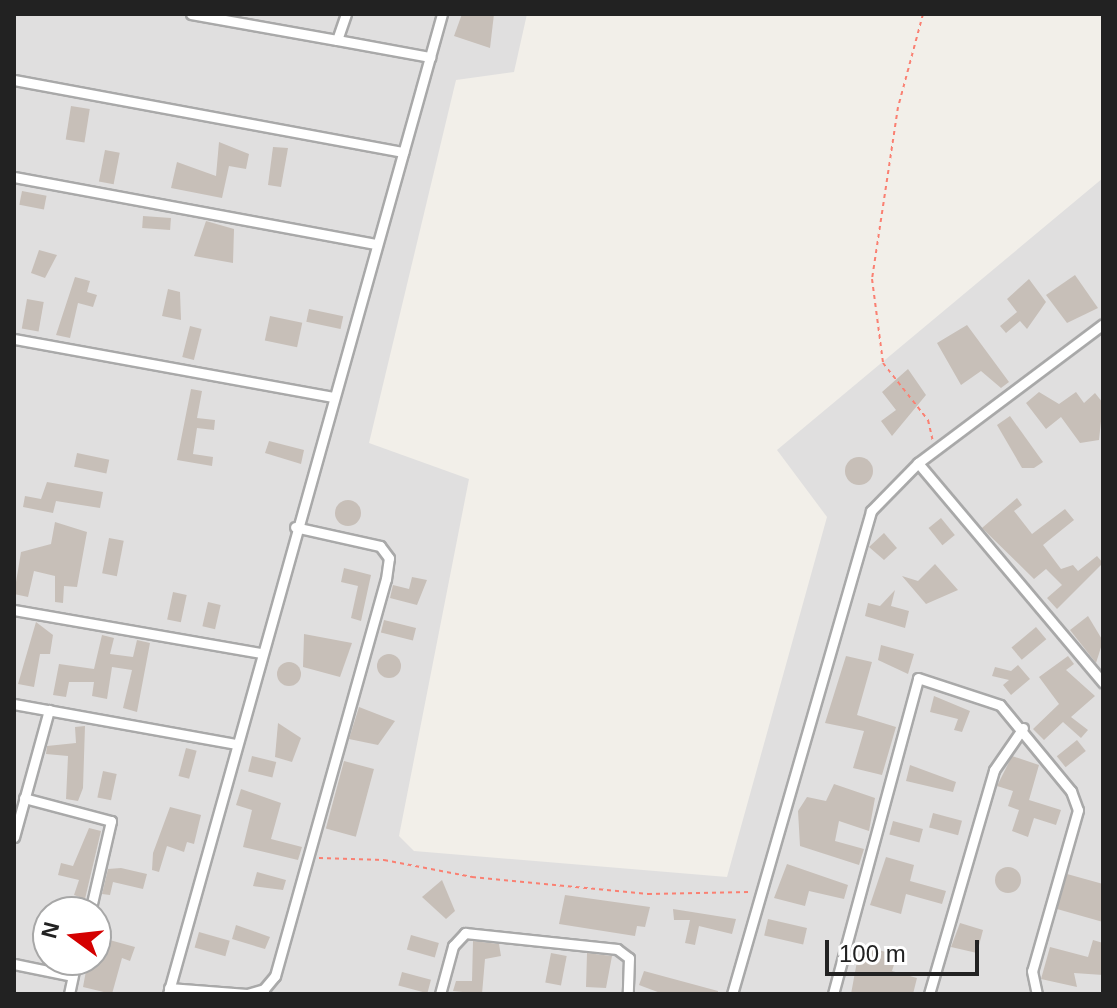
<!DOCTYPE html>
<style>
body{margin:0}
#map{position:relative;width:1117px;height:1008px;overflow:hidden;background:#f2efe9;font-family:Arial,sans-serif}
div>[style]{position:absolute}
.residential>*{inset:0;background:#e0dfdf}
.building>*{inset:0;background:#c7bfb8;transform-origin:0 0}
.round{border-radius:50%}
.path>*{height:2px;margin-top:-1px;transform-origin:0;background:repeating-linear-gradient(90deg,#fa8072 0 4px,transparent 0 8px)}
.roads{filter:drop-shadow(2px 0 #a9a9a9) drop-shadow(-2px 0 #a9a9a9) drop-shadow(0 2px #a9a9a9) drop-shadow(0 -2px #a9a9a9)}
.street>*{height:9px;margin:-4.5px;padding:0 4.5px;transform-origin:4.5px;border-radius:4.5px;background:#fff}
span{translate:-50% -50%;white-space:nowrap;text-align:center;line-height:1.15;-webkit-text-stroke:7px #fff;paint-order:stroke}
.frame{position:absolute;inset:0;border:16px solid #222;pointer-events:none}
.north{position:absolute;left:32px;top:896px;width:80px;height:80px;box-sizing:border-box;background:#fff;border:2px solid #a7a7a7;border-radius:50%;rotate:285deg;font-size:22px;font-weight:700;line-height:32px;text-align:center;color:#222}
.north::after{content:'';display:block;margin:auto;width:28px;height:36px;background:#d40000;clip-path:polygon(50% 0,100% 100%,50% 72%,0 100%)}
.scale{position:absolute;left:825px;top:940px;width:154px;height:36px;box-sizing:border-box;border:4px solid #222;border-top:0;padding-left:10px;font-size:24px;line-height:28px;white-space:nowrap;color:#222;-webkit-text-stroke:6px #fff;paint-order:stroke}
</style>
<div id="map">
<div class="residential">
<i style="clip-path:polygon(evenodd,14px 14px,527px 14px,514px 72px,456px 80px,369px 443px,469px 479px,399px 836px,414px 851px,727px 877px,827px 517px,777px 450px,1103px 178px,1103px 994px,14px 994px,14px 14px,48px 912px,96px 912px,96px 960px,48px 960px,48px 912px)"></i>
</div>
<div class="building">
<i style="clip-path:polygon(462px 14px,494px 14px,490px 48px,454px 36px)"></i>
<i style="left:71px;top:106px;width:19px;height:34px;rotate:9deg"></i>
<i style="clip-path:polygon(219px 142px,249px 154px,246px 169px,229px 166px,222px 198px,171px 188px,177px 162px,216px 176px)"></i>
<i style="clip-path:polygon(273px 147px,288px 148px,281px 187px,268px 185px)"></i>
<i style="left:105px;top:150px;width:15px;height:32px;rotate:11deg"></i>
<i style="left:22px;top:191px;width:25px;height:14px;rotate:11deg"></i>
<i style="left:143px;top:216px;width:28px;height:12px;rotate:4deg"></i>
<i style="clip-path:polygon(206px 221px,234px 229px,233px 263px,194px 256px)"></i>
<i style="clip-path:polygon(39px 250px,57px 255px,45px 278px,31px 273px)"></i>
<i style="clip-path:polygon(1075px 275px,1098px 308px,1067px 323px,1046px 295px)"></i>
<i style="clip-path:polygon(75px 277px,90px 281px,87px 292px,97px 295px,93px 307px,78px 303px,70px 338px,56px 335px)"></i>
<i style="clip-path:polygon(1029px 279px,1046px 302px,1027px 329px,1020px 321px,1006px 333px,1000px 326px,1017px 312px,1007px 299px)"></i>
<i style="clip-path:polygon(168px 289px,180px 292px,181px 320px,162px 316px)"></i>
<i style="left:27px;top:299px;width:17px;height:30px;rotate:10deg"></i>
<i style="left:309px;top:309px;width:35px;height:13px;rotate:12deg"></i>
<i style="left:270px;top:316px;width:33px;height:25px;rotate:12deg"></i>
<i style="clip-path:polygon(967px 325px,1009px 382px,1001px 388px,981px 371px,961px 385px,937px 343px)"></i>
<i style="left:190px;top:326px;width:12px;height:32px;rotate:14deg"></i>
<i style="clip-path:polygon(908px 369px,926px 395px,892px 436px,881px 421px,896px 410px,882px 392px)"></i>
<i style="clip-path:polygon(191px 389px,202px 391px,197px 418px,215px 420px,214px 430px,197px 428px,193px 454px,213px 457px,212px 466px,177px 460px)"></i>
<i style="clip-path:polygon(1039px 392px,1059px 404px,1076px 392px,1084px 403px,1095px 393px,1103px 403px,1099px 440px,1080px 443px,1061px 417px,1046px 429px,1026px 403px)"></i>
<i style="clip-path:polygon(1010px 416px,1043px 462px,1034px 468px,1022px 468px,997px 425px)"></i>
<i style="clip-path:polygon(269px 441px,304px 450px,301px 464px,265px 453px)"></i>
<i style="left:77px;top:453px;width:33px;height:14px;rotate:12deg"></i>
<i class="round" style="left:845px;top:457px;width:28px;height:28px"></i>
<i style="clip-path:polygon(47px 482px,103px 492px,100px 508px,56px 501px,53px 513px,23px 507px,25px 496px,41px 499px)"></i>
<i style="clip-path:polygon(1017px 498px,1022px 505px,1014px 511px,1032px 534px,1065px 509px,1074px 520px,1043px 545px,1061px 569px,1073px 565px,1078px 571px,1097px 556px,1103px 563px,1057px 609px,1047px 598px,1062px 585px,1046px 569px,1034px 579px,982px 528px)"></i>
<i class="round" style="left:335px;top:500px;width:26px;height:26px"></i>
<i style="left:941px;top:518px;width:22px;height:16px;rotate:51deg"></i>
<i style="clip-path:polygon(55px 522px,87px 532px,77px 587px,64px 586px,63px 603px,55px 602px,55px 576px,34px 571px,28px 597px,14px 594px,21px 552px,51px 544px)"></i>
<i style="clip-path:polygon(884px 533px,897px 548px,884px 560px,869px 547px)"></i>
<i style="left:109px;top:538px;width:15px;height:36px;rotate:11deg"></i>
<i style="clip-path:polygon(935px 564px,958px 590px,926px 604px,902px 576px,918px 581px)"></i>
<i style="clip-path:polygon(344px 568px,371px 575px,361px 621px,351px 618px,358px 586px,341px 582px)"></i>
<i style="clip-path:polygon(412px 577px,427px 580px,417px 605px,390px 598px,393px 585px,409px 589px)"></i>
<i style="clip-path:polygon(895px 590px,891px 606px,909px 611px,905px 628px,865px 616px,868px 603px,880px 606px)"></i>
<i style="left:173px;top:592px;width:14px;height:28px;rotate:12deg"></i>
<i style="left:208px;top:602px;width:13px;height:25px;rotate:13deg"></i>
<i style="clip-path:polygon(1088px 616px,1103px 641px,1096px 663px,1070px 630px)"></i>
<i style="left:384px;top:620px;width:33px;height:13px;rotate:14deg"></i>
<i style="clip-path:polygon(36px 622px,53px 635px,50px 654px,40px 654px,34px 687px,18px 684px)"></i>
<i style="left:1036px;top:627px;width:16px;height:32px;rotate:50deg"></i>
<i style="clip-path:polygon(304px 634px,352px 643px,340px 677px,303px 667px)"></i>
<i style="clip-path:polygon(102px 635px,114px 638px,110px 654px,133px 657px,137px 640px,150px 643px,137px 712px,123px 708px,132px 670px,112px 667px,107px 699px,92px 696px,94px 682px,69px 682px,66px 697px,53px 695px,59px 664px,94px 669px)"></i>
<i style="clip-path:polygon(881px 645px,914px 654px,908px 674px,878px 660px)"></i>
<i class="round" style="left:377px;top:654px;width:24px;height:24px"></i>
<i style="clip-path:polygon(846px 656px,872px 662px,857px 715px,896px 727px,882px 775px,853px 768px,864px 731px,825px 723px)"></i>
<i style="clip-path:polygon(1068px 656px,1074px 664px,1066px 670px,1095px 696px,1071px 717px,1088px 730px,1081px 738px,1063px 722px,1044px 740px,1033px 729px,1059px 704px,1039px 677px)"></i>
<i class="round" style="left:277px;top:662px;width:24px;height:24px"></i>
<i style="clip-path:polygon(1018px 665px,1030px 679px,1011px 695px,1003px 685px,1009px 680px,992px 676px,995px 667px,1011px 671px)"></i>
<i style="clip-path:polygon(934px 696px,970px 711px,962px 732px,954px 730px,958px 719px,930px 712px)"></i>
<i style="clip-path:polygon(359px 707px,395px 721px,378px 745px,349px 739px)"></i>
<i style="clip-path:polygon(278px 723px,301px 738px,292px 762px,275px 757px)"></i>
<i style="clip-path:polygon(85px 726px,83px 788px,78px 801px,66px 799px,68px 756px,46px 754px,47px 746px,76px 743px,75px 727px)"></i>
<i style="left:1077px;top:740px;width:14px;height:26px;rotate:51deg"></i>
<i style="left:186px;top:748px;width:11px;height:29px;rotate:15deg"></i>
<i style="left:252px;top:756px;width:25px;height:16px;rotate:14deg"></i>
<i style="clip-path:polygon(1012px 756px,1039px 765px,1029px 800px,1061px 810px,1056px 825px,1034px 818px,1028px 837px,1012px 831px,1019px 810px,1008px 806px,1013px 791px,997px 786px)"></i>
<i style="left:344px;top:761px;width:31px;height:70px;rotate:15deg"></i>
<i style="clip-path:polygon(910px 765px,956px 782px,953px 792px,906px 781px)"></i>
<i style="left:103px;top:771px;width:14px;height:27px;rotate:12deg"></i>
<i style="clip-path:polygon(834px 784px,875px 798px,869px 831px,839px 821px,835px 841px,864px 849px,859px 865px,800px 846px,798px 811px,807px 797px,826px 801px)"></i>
<i style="clip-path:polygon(241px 789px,281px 803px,271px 839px,302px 847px,298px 860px,243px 847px,252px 810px,236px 805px)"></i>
<i style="clip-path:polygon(170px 807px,201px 815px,194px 844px,187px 842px,184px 852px,167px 846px,159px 872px,152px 870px,153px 853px)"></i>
<i style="left:933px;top:813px;width:30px;height:15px;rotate:15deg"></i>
<i style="left:893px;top:821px;width:31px;height:14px;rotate:15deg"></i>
<i style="clip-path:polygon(89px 828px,101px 831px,85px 899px,74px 895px,79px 880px,58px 875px,61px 863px,73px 866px)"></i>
<i style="clip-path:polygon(886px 857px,914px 865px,910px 881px,946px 891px,942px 904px,906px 894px,901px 914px,870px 905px)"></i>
<i style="clip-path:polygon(787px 864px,848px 885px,844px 899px,809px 891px,805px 906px,774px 898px)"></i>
<i class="round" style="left:995px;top:867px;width:26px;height:26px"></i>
<i style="clip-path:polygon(121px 868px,147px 874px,143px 889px,113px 882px,110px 895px,102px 894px,108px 869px)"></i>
<i style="clip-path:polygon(257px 872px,286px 880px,283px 890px,253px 886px)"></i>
<i style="clip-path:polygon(1067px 874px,1103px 884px,1103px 922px,1057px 909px)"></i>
<i style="clip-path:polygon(442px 880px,455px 911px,446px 919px,422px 897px)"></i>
<i style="clip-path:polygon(565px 895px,650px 907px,645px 927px,637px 926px,635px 936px,559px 924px)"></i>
<i style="clip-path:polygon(673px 909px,736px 919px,732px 934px,699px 926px,695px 945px,685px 943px,690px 920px,674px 920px)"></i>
<i style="left:768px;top:919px;width:40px;height:17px;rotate:13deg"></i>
<i style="clip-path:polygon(960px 923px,983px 930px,977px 953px,951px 947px)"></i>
<i style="clip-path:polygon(236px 925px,270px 937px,265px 949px,232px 939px)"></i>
<i style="left:199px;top:932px;width:32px;height:16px;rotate:16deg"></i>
<i style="left:411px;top:935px;width:29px;height:15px;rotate:16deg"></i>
<i style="clip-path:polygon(106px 939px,135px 947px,130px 961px,122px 958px,112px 994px,83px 987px,88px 960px,101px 956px)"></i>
<i style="clip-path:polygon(1093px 940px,1103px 943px,1103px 975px,1074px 973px,1077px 987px,1041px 979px,1050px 947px,1088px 957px)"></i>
<i style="clip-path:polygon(473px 941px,499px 944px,501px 956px,485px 959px,482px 994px,453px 991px,456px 981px,472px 981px)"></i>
<i style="clip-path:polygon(860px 945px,897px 955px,892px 971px,917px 978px,913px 994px,851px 994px)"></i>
<i style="left:551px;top:953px;width:16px;height:30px;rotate:11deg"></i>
<i style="clip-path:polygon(587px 953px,612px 956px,606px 988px,586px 987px)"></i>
<i style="clip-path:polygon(644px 971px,718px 991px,718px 994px,663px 994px,639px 985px)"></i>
<i style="left:402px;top:972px;width:30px;height:14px;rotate:15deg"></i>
</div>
<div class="path">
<i style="left:923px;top:14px;width:96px;rotate:105deg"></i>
<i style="left:898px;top:107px;width:174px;rotate:98.6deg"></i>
<i style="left:872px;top:279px;width:85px;rotate:82.5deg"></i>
<i style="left:883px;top:363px;width:73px;rotate:51.7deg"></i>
<i style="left:928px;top:420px;width:22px;rotate:77deg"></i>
<i style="left:319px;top:858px;width:65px;rotate:1.8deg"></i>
<i style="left:384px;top:860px;width:90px;rotate:10.9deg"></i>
<i style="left:472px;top:877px;width:177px;rotate:5.5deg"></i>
<i style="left:648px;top:894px;width:101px;rotate:-1.1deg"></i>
</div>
<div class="roads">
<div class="street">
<i style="left:191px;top:14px;width:148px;rotate:10.1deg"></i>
<i style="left:337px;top:40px;width:28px;rotate:-71deg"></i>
<i style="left:337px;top:40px;width:95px;rotate:10.4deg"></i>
<i style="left:14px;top:80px;width:396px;rotate:10.5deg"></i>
<i style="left:14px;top:177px;width:369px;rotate:10.5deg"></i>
<i style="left:14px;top:339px;width:324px;rotate:10.3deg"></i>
<i style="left:918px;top:463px;width:287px;rotate:49.9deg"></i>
<i style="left:14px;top:610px;width:251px;rotate:9.9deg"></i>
<i style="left:14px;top:704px;width:226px;rotate:10.2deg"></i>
<i style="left:24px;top:798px;width:90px;rotate:14.8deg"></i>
<i style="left:111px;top:821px;width:93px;rotate:103deg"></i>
<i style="left:14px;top:837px;width:132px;rotate:-74.6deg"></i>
<i style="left:14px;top:964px;width:59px;rotate:11.7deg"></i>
<i style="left:169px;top:988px;width:78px;rotate:4.4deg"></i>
<i style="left:247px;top:994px;width:18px;rotate:-16deg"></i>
<i style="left:264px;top:989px;width:17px;rotate:-50deg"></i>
<i style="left:275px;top:976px;width:412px;rotate:-74.4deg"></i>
<i style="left:386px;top:579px;width:21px;rotate:-82deg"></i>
<i style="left:389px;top:558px;width:15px;rotate:-127deg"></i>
<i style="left:380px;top:546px;width:87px;rotate:-167.4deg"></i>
<i style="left:69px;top:994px;width:35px;rotate:-78deg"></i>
<i style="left:168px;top:994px;width:1018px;rotate:-74.38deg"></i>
<i style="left:440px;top:994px;width:50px;rotate:-74.8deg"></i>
<i style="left:453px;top:946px;width:18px;rotate:-47deg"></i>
<i style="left:465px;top:933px;width:153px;rotate:6deg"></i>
<i style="left:617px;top:949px;width:15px;rotate:37deg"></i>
<i style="left:629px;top:958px;width:36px;rotate:92deg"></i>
<i style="left:732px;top:994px;width:503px;rotate:-73.94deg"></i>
<i style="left:871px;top:511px;width:67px;rotate:-45.6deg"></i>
<i style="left:918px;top:463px;width:231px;rotate:-36.9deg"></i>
<i style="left:833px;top:994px;width:327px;rotate:-74.9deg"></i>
<i style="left:918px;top:678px;width:86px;rotate:18.2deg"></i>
<i style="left:1000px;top:705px;width:112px;rotate:50.5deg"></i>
<i style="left:1071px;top:791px;width:20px;rotate:70deg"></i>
<i style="left:1078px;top:810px;width:167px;rotate:105.9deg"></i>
<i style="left:1032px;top:971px;width:24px;rotate:78deg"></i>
<i style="left:929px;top:994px;width:233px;rotate:-73.8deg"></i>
<i style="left:994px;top:770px;width:51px;rotate:-55.4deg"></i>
</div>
</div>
<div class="frame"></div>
<div class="north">N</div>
<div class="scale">100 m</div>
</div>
